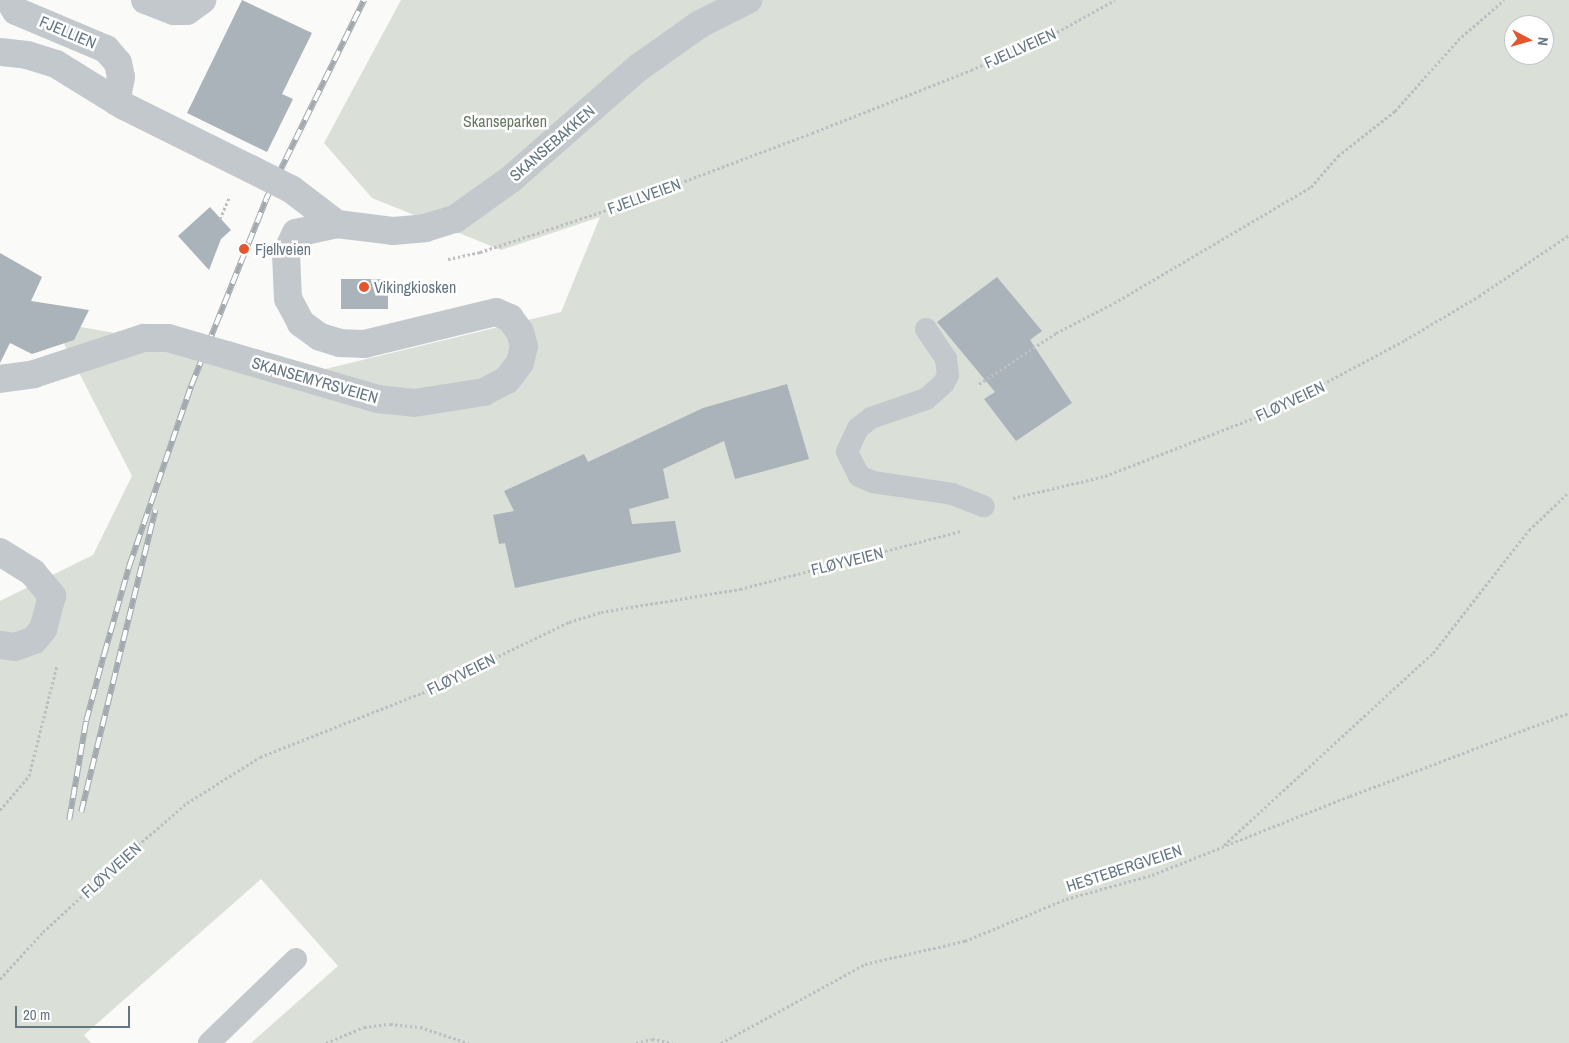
<!DOCTYPE html>
<meta charset="utf-8">
<style>
body{margin:0}
#map{position:relative;width:1569px;height:1043px;overflow:hidden;background:#fafaf8;font-family:"Archivo Narrow",sans-serif}
div>[style]{position:absolute}
.green>*{inset:0;background:#dadfd7}
.building>*{inset:0;background:#aab3b9;transform-origin:0 0}
.path>*{height:3px;margin-top:-1.5px;transform-origin:0;background:repeating-linear-gradient(90deg,#bbbfc2 0 2.5px,transparent 0 5px)}
.service>*{height:22px;margin:-11px;padding:0 11px;transform-origin:11px;border-radius:11px;background:#c3c8cc}
.minor>*{height:28px;margin:-14px;padding:0 14px;transform-origin:14px;border-radius:14px;background:#c3c8cc}
.tertiary>*{height:28px;margin:-14px;padding:0 14px;transform-origin:14px;border-radius:14px;background:#c3c8cc}
.rail>*{height:5.5px;margin-top:-2.75px;transform-origin:0;background:repeating-linear-gradient(90deg,#fff 0 11px,#a2aab0 0 22px);box-sizing:border-box;border-block:1px solid #a2aab0}
.minor-bridge>*{height:28px;margin:-14px;padding:0 14px;transform-origin:14px;border-radius:14px;background:#c3c8cc}
.dots>*{width:14px;height:14px;translate:-50% -50%;box-sizing:border-box;border:2px solid #fff;border-radius:50%}
span{translate:-50% -50%;white-space:nowrap;text-align:center;line-height:1.15;-webkit-text-stroke:5px #fff;paint-order:stroke}
.street-label{font-size:16px;color:#657683}
.park-label{font-size:16px;color:#687a64}
.poi-label{font-size:16px;color:#657683}
.left{translate:0 -50%;text-align:left}
.north{position:absolute;left:1504px;top:15px;width:50px;height:50px;box-sizing:border-box;background:#fff;border:1px solid #c1c8cd;border-radius:50%;rotate:96deg;font-size:14px;font-weight:700;line-height:20px;text-align:center;color:#657683}
.north::after{content:'';display:block;margin:auto;width:18px;height:22px;background:#e4572e;clip-path:polygon(50% 0,100% 100%,50% 72%,0 100%)}
.scale{position:absolute;left:15px;top:1006px;width:115px;height:22px;box-sizing:border-box;border:2px solid #657683;border-top:0;padding-left:6px;font-size:15px;line-height:18px;white-space:nowrap;color:#657683;-webkit-text-stroke:4px #fff;paint-order:stroke}
</style>
<div id="map">
<div class="green">
<i style="clip-path:polygon(evenodd,401px 0,1569px 0,1569px 1043px,251px 1043px,338px 966px,261px 879px,84px 1035px,91px 1043px,0 1043px,0 601px,93px 555px,132px 476px,53px 322px,321px 370px,561px 312px,600px 217px,501px 250px,372px 198px,324px 143px,401px 0,1514px 25px,1544px 25px,1544px 55px,1514px 55px,1514px 25px)"></i>
</div>
<div class="building">
<i style="clip-path:polygon(242px 0,312px 33px,282px 94px,293px 99px,267px 152px,187px 113px)"></i>
<i style="clip-path:polygon(210px 207px,231px 230px,221px 239px,209px 270px,178px 236px)"></i>
<i style="clip-path:polygon(0 253px,42px 277px,31px 301px,89px 310px,74px 340px,32px 354px,10px 343px,0 363px)"></i>
<i style="clip-path:polygon(997px 277px,1042px 331px,1030px 340px,1072px 403px,1016px 441px,984px 399px,995px 392px,937px 322px)"></i>
<i style="left:341px;top:279px;width:47px;height:30px"></i>
<i style="clip-path:polygon(787px 384px,809px 459px,735px 479px,724px 441px,663px 469px,669px 498px,629px 509px,632px 524px,675px 521px,681px 552px,515px 588px,505px 543px,499px 544px,493px 515px,514px 511px,504px 491px,584px 454px,588px 462px,703px 408px)"></i>
</div>
<div class="path">
<i style="left:220px;top:219px;width:25px;rotate:-67deg"></i>
<i style="left:448px;top:259px;width:33px;rotate:-12deg"></i>
<i style="left:480px;top:252px;width:146px;rotate:-18.3deg"></i>
<i style="left:619px;top:206px;width:206px;rotate:-20.7deg"></i>
<i style="left:812px;top:133px;width:171px;rotate:-21.6deg"></i>
<i style="left:971px;top:70px;width:94px;rotate:-23.8deg"></i>
<i style="left:1057px;top:32px;width:66px;rotate:-28.9deg"></i>
<i style="left:979px;top:384px;width:92px;rotate:-33.5deg"></i>
<i style="left:1056px;top:333px;width:65px;rotate:-27.3deg"></i>
<i style="left:1114px;top:303px;width:229px;rotate:-30.5deg"></i>
<i style="left:1311px;top:187px;width:41px;rotate:-48.9deg"></i>
<i style="left:1338px;top:156px;width:73px;rotate:-38.3deg"></i>
<i style="left:1395px;top:111px;width:95px;rotate:-48.4deg"></i>
<i style="left:1458px;top:40px;width:61px;rotate:-41deg"></i>
<i style="left:1013px;top:498px;width:95px;rotate:-13.4deg"></i>
<i style="left:1105px;top:476px;width:181px;rotate:-21.3deg"></i>
<i style="left:1274px;top:410px;width:149px;rotate:-28.1deg"></i>
<i style="left:1405px;top:340px;width:86px;rotate:-30.7deg"></i>
<i style="left:1479px;top:296px;width:109px;rotate:-34.1deg"></i>
<i style="left:0;top:810px;width:45px;rotate:-49.5deg"></i>
<i style="left:29px;top:776px;width:114px;rotate:-75.8deg"></i>
<i style="left:1224px;top:845px;width:284px;rotate:-42.6deg"></i>
<i style="left:1433px;top:653px;width:156px;rotate:-52deg"></i>
<i style="left:1529px;top:530px;width:55px;rotate:-43.5deg"></i>
<i style="left:0;top:979px;width:64px;rotate:-47.5deg"></i>
<i style="left:43px;top:932px;width:109px;rotate:-42.8deg"></i>
<i style="left:123px;top:858px;width:84px;rotate:-40.7deg"></i>
<i style="left:187px;top:803px;width:86px;rotate:-32.2deg"></i>
<i style="left:260px;top:757px;width:174px;rotate:-21.6deg"></i>
<i style="left:422px;top:693px;width:163px;rotate:-25.8deg"></i>
<i style="left:569px;top:622px;width:34px;rotate:-17deg"></i>
<i style="left:601px;top:612px;width:141px;rotate:-9.4deg"></i>
<i style="left:740px;top:589px;width:228px;rotate:-14.7deg"></i>
<i style="left:326px;top:1043px;width:41px;rotate:-22.8deg"></i>
<i style="left:364px;top:1027px;width:26px;rotate:-7deg"></i>
<i style="left:390px;top:1024px;width:30px;rotate:6deg"></i>
<i style="left:420px;top:1027px;width:51px;rotate:18.4deg"></i>
<i style="left:636px;top:1043px;width:16px;rotate:-14deg"></i>
<i style="left:652px;top:1039px;width:21px;rotate:11deg"></i>
<i style="left:721px;top:1043px;width:164px;rotate:-28.7deg"></i>
<i style="left:865px;top:964px;width:103px;rotate:-13deg"></i>
<i style="left:965px;top:941px;width:109px;rotate:-22.6deg"></i>
<i style="left:1066px;top:899px;width:89px;rotate:-15.6deg"></i>
<i style="left:1152px;top:875px;width:213px;rotate:-21.8deg"></i>
<i style="left:1350px;top:796px;width:234px;rotate:-20.8deg"></i>
</div>
<div class="service">
<i style="left:926px;top:329px;width:36px;rotate:56deg"></i>
<i style="left:946px;top:359px;width:16px;rotate:83deg"></i>
<i style="left:948px;top:375px;width:9px;rotate:117deg"></i>
<i style="left:944px;top:383px;width:24px;rotate:138deg"></i>
<i style="left:926px;top:399px;width:58px;rotate:160.9deg"></i>
<i style="left:871px;top:418px;width:16px;rotate:142deg"></i>
<i style="left:858px;top:428px;width:26px;rotate:115deg"></i>
<i style="left:847px;top:452px;width:27px;rotate:63deg"></i>
<i style="left:859px;top:476px;width:15px;rotate:23deg"></i>
<i style="left:873px;top:482px;width:80px;rotate:8.6deg"></i>
<i style="left:952px;top:494px;width:34px;rotate:21deg"></i>
<i style="left:209px;top:1043px;width:121px;rotate:-44deg"></i>
</div>
<div class="minor">
<i style="left:9px;top:0;width:13px;rotate:58deg"></i>
<i style="left:16px;top:11px;width:98px;rotate:22.9deg"></i>
<i style="left:106px;top:49px;width:18px;rotate:49deg"></i>
<i style="left:118px;top:63px;width:14px;rotate:78deg"></i>
<i style="left:121px;top:77px;width:25px;rotate:101deg"></i>
<i style="left:145px;top:0;width:31px;rotate:21deg"></i>
<i style="left:174px;top:11px;width:13px"></i>
<i style="left:187px;top:11px;width:19px;rotate:-36deg"></i>
<i style="left:0;top:52px;width:27px;rotate:6deg"></i>
<i style="left:27px;top:55px;width:30px;rotate:17deg"></i>
<i style="left:56px;top:64px;width:80px;rotate:31.7deg"></i>
<i style="left:124px;top:106px;width:142px;rotate:26.4deg"></i>
<i style="left:291px;top:189px;width:58px;rotate:37.3deg"></i>
</div>
<div class="tertiary">
<i style="left:227px;top:355px;width:156px;rotate:16.3deg"></i>
<i style="left:377px;top:399px;width:37px;rotate:6deg"></i>
<i style="left:414px;top:403px;width:71px;rotate:-8.9deg"></i>
<i style="left:484px;top:392px;width:26px;rotate:-28deg"></i>
<i style="left:507px;top:380px;width:21px;rotate:-53deg"></i>
<i style="left:520px;top:363px;width:17px;rotate:-77deg"></i>
<i style="left:524px;top:346px;width:15px;rotate:-106deg"></i>
<i style="left:520px;top:332px;width:17px;rotate:-126deg"></i>
<i style="left:510px;top:318px;width:15px;rotate:-157deg"></i>
<i style="left:496px;top:312px;width:135px;rotate:166.3deg"></i>
<i style="left:365px;top:344px;width:25px;rotate:-178deg"></i>
<i style="left:340px;top:343px;width:21px;rotate:-163deg"></i>
<i style="left:320px;top:337px;width:24px;rotate:-144deg"></i>
<i style="left:301px;top:323px;width:27px;rotate:-118deg"></i>
<i style="left:288px;top:299px;width:45px;rotate:-92.5deg"></i>
<i style="left:286px;top:254px;width:23px;rotate:-65deg"></i>
<i style="left:296px;top:233px;width:42px;rotate:-12.4deg"></i>
<i style="left:337px;top:224px;width:56px;rotate:7.1deg"></i>
<i style="left:393px;top:231px;width:32px;rotate:-5deg"></i>
<i style="left:425px;top:228px;width:31px;rotate:-17deg"></i>
<i style="left:455px;top:219px;width:69px;rotate:-35.5deg"></i>
<i style="left:511px;top:179px;width:169px;rotate:-41.2deg"></i>
<i style="left:638px;top:68px;width:76px;rotate:-35.4deg"></i>
<i style="left:700px;top:24px;width:54px;rotate:-26.6deg"></i>
<i style="left:0;top:379px;width:34px;rotate:-8deg"></i>
<i style="left:34px;top:374px;width:93px;rotate:-18.2deg"></i>
<i style="left:0;top:552px;width:39px;rotate:32deg"></i>
<i style="left:33px;top:573px;width:30px;rotate:50deg"></i>
<i style="left:52px;top:596px;width:34px;rotate:105deg"></i>
<i style="left:43px;top:629px;width:14px;rotate:129deg"></i>
<i style="left:34px;top:640px;width:20px;rotate:160deg"></i>
<i style="left:15px;top:647px;width:15px;rotate:-172deg"></i>
</div>
<div class="rail">
<i style="left:81px;top:812px;width:311px;rotate:-76.2deg"></i>
<i style="left:69px;top:820px;width:100px;rotate:-80.3deg"></i>
<i style="left:86px;top:721px;width:69px;rotate:-75deg"></i>
<i style="left:104px;top:654px;width:91px;rotate:-74.1deg"></i>
<i style="left:129px;top:566px;width:190px;rotate:-71deg"></i>
<i style="left:191px;top:386px;width:201px;rotate:-68.1deg"></i>
<i style="left:266px;top:199px;width:222px;rotate:-63.8deg"></i>
</div>
<div class="minor-bridge">
<i style="left:251px;top:169px;width:45px;rotate:26.6deg"></i>
<i style="left:122px;top:345px;width:23px;rotate:-18deg"></i>
<i style="left:144px;top:338px;width:24px"></i>
<i style="left:168px;top:338px;width:61px;rotate:16.1deg"></i>
</div>
<div class="dots">
<i style="left:244px;top:249px;background:#e4572e"></i>
<i style="left:364px;top:287px;background:#e4572e"></i>
</div>
<div class="street-label">
<span style="left:68px;top:32px;rotate:23deg">FJELLIEN</span>
<span style="left:1020px;top:48px;rotate:-24deg">FJELLVEIEN</span>
<span style="left:552px;top:143px;rotate:-41deg">SKANSEBAKKEN</span>
<span style="left:644px;top:196px;rotate:-20deg">FJELLVEIEN</span>
<span style="left:315px;top:380px;rotate:16deg">SKANSEMYRSVEIEN</span>
<span style="left:1290px;top:401px;rotate:-25deg">FLØYVEIEN</span>
<span style="left:847px;top:561px;rotate:-14deg">FLØYVEIEN</span>
<span style="left:461px;top:674px;rotate:-26deg">FLØYVEIEN</span>
<span style="left:1124px;top:868px;rotate:-18deg">HESTEBERGVEIEN</span>
<span style="left:111px;top:870px;rotate:-42deg">FLØYVEIEN</span>
</div>
<div class="park-label">
<span style="left:505px;top:121px">Skanseparken</span>
</div>
<div class="poi-label">
<span class="left" style="left:255px;top:249px">Fjellveien</span>
<span class="left" style="left:374px;top:287px">Vikingkiosken</span>
</div>
<div class="north">N</div>
<div class="scale">20 m</div>
</div>
